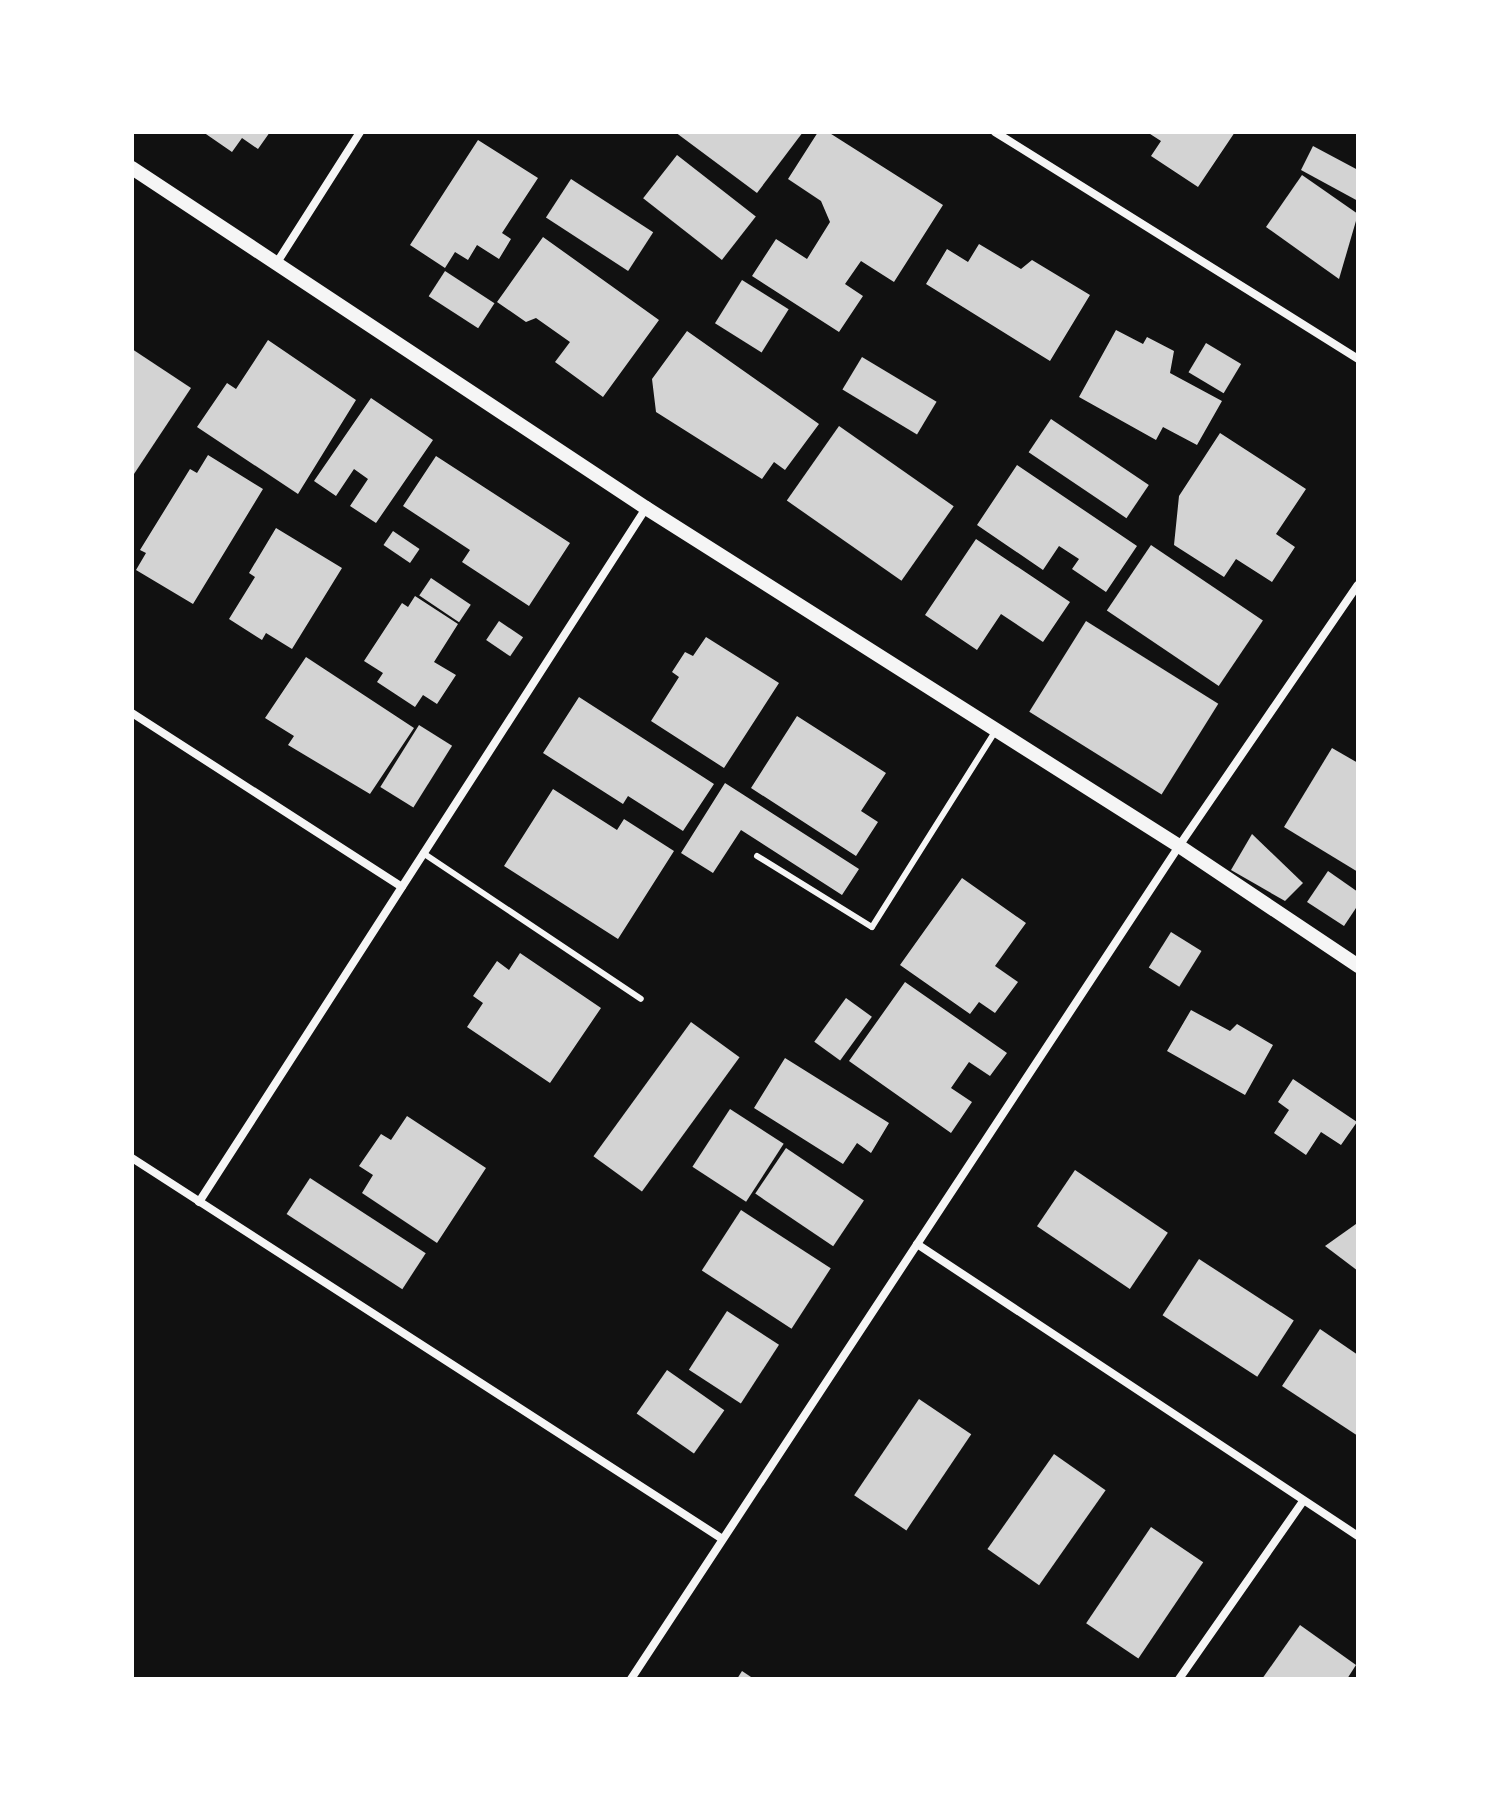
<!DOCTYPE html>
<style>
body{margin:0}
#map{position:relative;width:1490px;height:1811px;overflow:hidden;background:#111;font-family:Lora,serif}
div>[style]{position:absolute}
.building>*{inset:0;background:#d3d3d3;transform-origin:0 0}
.service>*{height:6px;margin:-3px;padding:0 3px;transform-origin:3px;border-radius:3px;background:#f5f5f5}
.minor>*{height:8px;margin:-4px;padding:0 4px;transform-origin:4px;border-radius:4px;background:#f5f5f5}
.tertiary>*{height:14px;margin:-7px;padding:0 7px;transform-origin:7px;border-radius:7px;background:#f5f5f5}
span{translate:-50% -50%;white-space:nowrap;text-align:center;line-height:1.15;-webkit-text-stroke:7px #fff;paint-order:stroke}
.frame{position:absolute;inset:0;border:134px solid #fff;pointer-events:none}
</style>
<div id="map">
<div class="building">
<i style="clip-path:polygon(203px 132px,270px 132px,258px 149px,242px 138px,232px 152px)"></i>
<i style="clip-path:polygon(675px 132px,803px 132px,757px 193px)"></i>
<i style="clip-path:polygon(818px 132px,828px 132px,943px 205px,894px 282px,861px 261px,845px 284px,863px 296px,839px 332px,752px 276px,776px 239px,807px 259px,830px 222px,821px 201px,788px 179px)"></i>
<i style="clip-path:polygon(1147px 132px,1235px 132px,1198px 187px,1151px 156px,1161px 141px)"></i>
<i style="clip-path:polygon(478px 140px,538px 178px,502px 233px,511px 239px,499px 259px,477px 245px,468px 260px,455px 252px,445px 268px,410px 245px)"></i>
<i style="clip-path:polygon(1313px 146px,1358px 170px,1358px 201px,1301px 170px)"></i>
<i style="left:677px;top:155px;width:100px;height:55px;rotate:38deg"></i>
<i style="clip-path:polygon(1302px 175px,1358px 214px,1339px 279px,1266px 227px)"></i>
<i style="left:571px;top:179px;width:98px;height:46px;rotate:33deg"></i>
<i style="clip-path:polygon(543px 237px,659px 320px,603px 397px,555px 362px,570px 342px,536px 318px,526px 322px,497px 302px)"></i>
<i style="clip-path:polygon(979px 244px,1021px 269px,1032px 260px,1090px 295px,1050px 361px,926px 284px,947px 249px,968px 262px)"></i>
<i style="left:445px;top:271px;width:59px;height:30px;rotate:33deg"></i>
<i style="left:742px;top:280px;width:55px;height:51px;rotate:32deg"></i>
<i style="clip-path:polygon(1116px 330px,1143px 344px,1147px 337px,1174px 351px,1170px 373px,1222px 401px,1197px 445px,1163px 427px,1156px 440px,1079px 397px)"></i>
<i style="clip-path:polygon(687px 331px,819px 424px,785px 470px,774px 462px,762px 479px,656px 412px,652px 379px)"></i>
<i style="clip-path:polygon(268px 340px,356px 400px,298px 494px,197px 427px,227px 383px,236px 389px)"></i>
<i style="left:1206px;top:343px;width:41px;height:34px;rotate:31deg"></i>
<i style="clip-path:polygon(132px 349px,191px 388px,132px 477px)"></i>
<i style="left:862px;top:357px;width:87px;height:38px;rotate:31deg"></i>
<i style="clip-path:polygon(371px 398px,433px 440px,376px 523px,350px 506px,368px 479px,354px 469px,336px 496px,314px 481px)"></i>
<i style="left:1051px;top:419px;width:118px;height:40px;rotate:34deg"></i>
<i style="left:839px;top:426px;width:140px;height:91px;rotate:35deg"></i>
<i style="clip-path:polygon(1220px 433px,1306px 489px,1276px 534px,1295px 547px,1272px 582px,1236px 559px,1224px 577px,1174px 545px,1179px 496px)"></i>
<i style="clip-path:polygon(208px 455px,263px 489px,193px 604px,136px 570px,146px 553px,140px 550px,190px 469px,197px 473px)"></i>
<i style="clip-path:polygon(436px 456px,570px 543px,529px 606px,462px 562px,470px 550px,403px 506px)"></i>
<i style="clip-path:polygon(1017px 465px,1137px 546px,1106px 592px,1072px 569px,1079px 559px,1059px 546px,1043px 570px,977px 525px)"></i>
<i style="clip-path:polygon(276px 528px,342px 568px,292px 649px,266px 633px,262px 640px,229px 619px,255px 577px,249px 573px)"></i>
<i style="left:393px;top:531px;width:32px;height:17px;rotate:34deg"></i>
<i style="clip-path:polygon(976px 539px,1070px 602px,1043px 642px,1001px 614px,977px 650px,925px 615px)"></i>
<i style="left:1151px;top:545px;width:135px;height:79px;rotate:34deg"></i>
<i style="left:431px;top:578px;width:48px;height:21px;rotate:34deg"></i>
<i style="clip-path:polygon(415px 596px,458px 624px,434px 662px,456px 675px,437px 704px,423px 695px,415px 707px,377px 682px,383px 673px,364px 661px,402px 603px,408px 607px)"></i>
<i style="left:499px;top:621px;width:29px;height:23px;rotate:34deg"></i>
<i style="left:1086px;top:621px;width:156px;height:107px;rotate:32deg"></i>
<i style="clip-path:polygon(706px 637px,779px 683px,724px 768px,651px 721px,679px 677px,672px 672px,685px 652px,693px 656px)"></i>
<i style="clip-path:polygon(306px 657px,414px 728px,370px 794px,288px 745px,294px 736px,265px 718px)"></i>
<i style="clip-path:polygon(579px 697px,714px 784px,683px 831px,628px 796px,623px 804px,543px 753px)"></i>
<i style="clip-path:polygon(797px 716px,886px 773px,861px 811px,878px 822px,856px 856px,751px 788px)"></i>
<i style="left:419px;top:725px;width:39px;height:73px;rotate:32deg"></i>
<i style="clip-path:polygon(1332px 748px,1358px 763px,1358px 872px,1284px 827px)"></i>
<i style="clip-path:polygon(725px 783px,859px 869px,842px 895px,741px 830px,713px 873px,681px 853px)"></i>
<i style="clip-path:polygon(553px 789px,617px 830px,624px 819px,674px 851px,618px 939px,504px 866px)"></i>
<i style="clip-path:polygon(1252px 834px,1303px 883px,1285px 901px,1231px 870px)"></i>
<i style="clip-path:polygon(1328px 871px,1358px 892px,1358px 905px,1344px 926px,1307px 902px)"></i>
<i style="clip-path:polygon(962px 878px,1026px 923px,995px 966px,1018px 982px,995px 1013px,979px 1002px,970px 1014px,900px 965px)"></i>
<i style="left:1171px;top:932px;width:36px;height:42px;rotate:32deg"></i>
<i style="clip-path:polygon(520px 953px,601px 1008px,550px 1083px,467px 1027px,483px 1003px,473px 996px,497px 961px,509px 970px)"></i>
<i style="clip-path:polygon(905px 982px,1007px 1053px,990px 1076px,969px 1062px,951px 1088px,972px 1102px,951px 1133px,849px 1061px)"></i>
<i style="left:846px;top:998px;width:32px;height:54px;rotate:36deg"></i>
<i style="clip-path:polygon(1191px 1010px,1230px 1031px,1237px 1024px,1273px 1045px,1245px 1095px,1167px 1051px)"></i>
<i style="left:691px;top:1022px;width:60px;height:166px;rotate:36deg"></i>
<i style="clip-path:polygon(785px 1058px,889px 1123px,871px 1153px,857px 1143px,843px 1164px,754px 1108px)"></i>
<i style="clip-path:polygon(1293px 1079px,1357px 1122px,1341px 1145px,1321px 1132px,1306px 1155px,1274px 1133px,1289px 1110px,1278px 1102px)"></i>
<i style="left:730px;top:1109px;width:64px;height:69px;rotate:33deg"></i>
<i style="clip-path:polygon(407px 1116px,486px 1168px,437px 1243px,362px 1193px,373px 1175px,359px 1166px,381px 1134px,391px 1140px)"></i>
<i style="left:786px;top:1148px;width:94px;height:55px;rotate:34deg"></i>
<i style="left:1075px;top:1170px;width:112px;height:68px;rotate:34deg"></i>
<i style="left:310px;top:1178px;width:138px;height:43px;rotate:33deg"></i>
<i style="left:741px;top:1210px;width:107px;height:72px;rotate:33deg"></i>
<i style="clip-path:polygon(1356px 1224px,1358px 1225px,1358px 1271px,1325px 1246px)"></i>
<i style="left:1199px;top:1259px;width:113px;height:67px;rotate:33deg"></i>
<i style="left:727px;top:1311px;width:62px;height:70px;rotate:33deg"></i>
<i style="clip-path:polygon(1320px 1329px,1358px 1355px,1358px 1436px,1282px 1386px)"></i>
<i style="left:667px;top:1370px;width:70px;height:53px;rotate:35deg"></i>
<i style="left:919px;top:1399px;width:63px;height:116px;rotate:34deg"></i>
<i style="left:1054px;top:1454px;width:63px;height:116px;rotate:35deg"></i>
<i style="left:1151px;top:1527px;width:63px;height:116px;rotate:34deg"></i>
<i style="clip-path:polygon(1300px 1625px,1356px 1665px,1347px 1679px,1262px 1679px)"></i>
<i style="clip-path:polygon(742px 1671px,754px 1679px,737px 1679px)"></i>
</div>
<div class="service">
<i style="left:423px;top:853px;width:262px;rotate:33.8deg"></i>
<i style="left:757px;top:856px;width:135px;rotate:31.7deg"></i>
<i style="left:872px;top:927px;width:233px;rotate:-57.8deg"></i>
</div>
<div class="minor">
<i style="left:995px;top:132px;width:428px;rotate:32deg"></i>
<i style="left:276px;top:264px;width:156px;rotate:-57.5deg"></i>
<i style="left:132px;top:713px;width:321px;rotate:32.8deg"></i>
<i style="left:132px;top:1158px;width:701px;rotate:32.83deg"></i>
<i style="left:199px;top:1202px;width:825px;rotate:-57.21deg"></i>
<i style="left:917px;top:1244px;width:529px;rotate:33.51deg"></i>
<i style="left:631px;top:1679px;width:997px;rotate:-56.66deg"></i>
<i style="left:1179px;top:846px;width:316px;rotate:-55.6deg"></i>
<i style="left:1179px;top:1679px;width:217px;rotate:-55.1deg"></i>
</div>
<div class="tertiary">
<i style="left:132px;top:168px;width:616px;rotate:33.48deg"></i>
<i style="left:646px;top:508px;width:631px;rotate:32.38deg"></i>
<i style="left:1179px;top:846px;width:216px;rotate:33.8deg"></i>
</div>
<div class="frame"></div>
</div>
